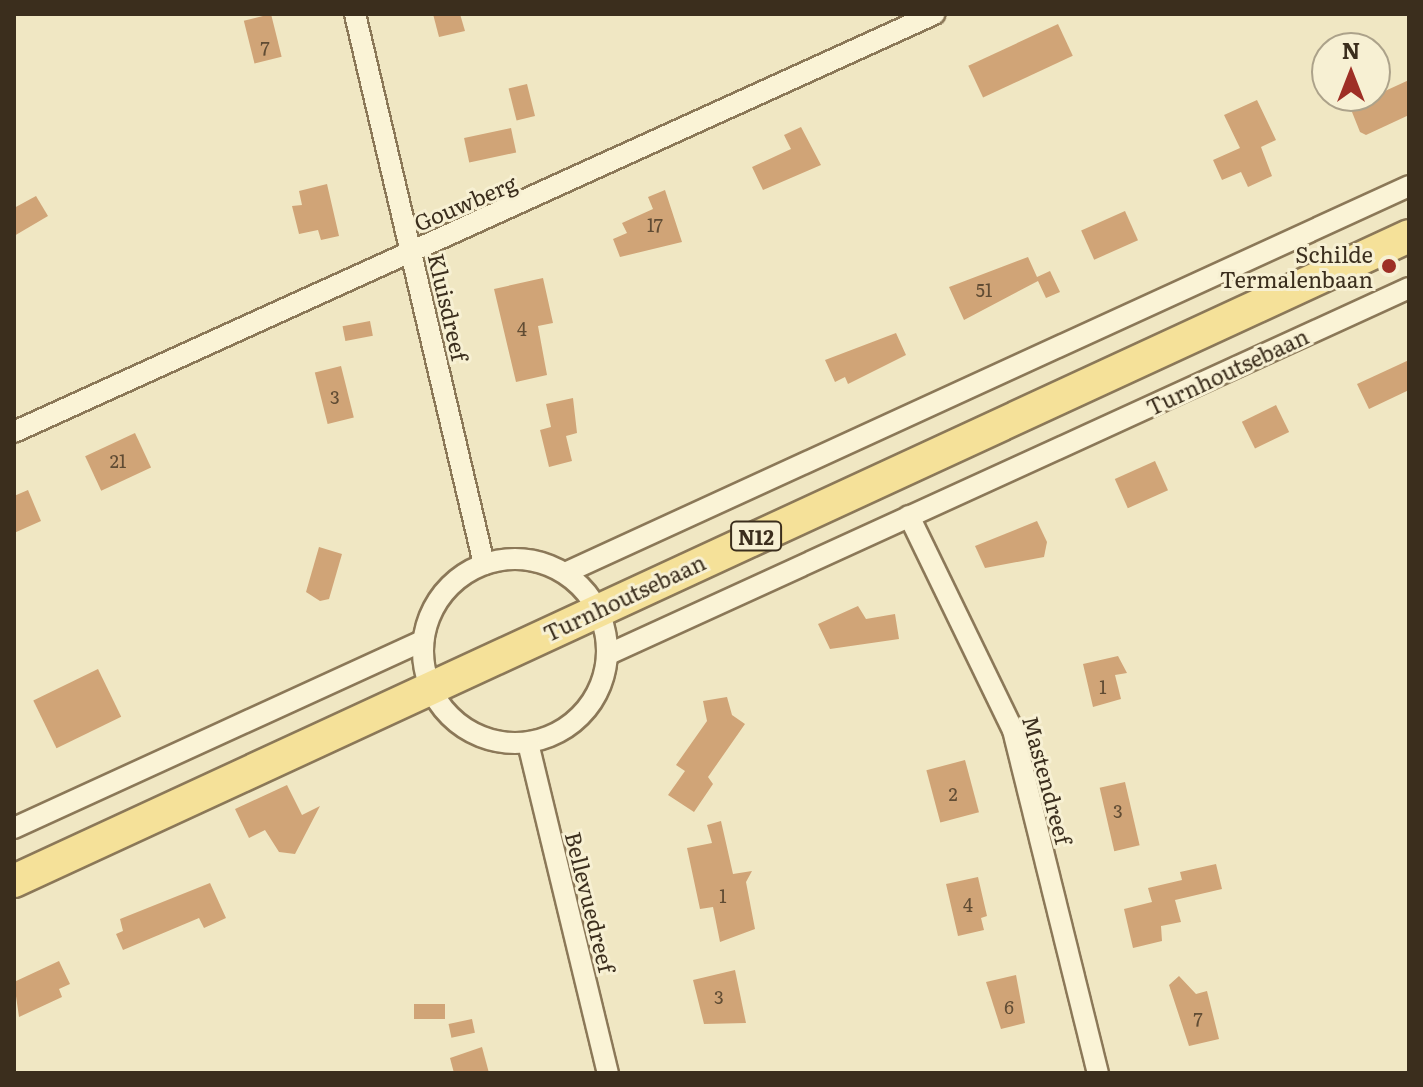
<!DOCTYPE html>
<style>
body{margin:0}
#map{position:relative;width:1423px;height:1087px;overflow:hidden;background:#f0e7c3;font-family:Literata,serif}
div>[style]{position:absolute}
.building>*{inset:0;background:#d0a477;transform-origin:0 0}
.roads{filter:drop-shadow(2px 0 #8b7858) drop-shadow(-2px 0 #8b7858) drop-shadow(0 2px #8b7858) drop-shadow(0 -2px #8b7858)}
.minor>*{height:20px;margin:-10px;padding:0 10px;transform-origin:10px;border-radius:10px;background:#faf3d6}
.minor>.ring{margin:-10px;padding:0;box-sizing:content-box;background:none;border:20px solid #faf3d6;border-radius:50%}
.primary>*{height:32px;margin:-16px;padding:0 16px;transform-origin:16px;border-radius:16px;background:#f5e199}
.dots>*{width:22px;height:22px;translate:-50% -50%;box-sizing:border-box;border:4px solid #f7f0d3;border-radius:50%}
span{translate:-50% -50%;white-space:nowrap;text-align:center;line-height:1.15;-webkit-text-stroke:6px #f7f0d3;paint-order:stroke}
.number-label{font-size:18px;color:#604c34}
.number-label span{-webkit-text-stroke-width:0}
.shield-label span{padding:2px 6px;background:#f7f0d3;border:2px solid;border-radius:6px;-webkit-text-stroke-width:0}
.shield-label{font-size:20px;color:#3b2e1d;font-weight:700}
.street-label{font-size:22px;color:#3b2e1d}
.poi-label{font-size:22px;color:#3b2e1d}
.right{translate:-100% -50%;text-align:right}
.frame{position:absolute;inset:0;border:16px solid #3b2e1d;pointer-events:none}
.north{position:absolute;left:1311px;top:32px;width:80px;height:80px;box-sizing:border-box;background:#f7f0d3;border:2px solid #aca28a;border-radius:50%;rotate:0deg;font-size:22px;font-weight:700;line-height:32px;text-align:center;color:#3b2e1d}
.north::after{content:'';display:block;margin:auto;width:28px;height:36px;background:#9e2f25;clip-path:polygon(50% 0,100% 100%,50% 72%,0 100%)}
</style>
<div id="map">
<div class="building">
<i style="left:271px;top:14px;width:44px;height:28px;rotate:76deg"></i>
<i style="clip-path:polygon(433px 14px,460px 14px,465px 31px,439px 37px)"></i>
<i style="left:1058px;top:24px;width:35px;height:99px;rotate:65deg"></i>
<i style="clip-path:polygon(1409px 80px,1409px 115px,1366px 135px,1360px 132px,1350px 107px)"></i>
<i style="left:527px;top:84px;width:33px;height:19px;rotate:76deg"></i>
<i style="clip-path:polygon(1257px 100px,1276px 140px,1261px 147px,1272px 176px,1248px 187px,1241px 172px,1222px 180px,1213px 160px,1240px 148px,1224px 115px)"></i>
<i style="clip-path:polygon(801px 127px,821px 165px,763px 190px,752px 167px,791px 149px,784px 135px)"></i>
<i style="left:511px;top:128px;width:25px;height:48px;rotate:78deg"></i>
<i style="clip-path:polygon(327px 184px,339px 236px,321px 240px,318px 230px,299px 234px,292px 206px,302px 205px,299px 191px)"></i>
<i style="clip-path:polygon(665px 190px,682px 242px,620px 257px,613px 239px,627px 233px,622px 223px,653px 209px,648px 197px)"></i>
<i style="clip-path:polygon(36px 196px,48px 216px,14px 236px,14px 208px)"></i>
<i style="left:1125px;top:211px;width:32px;height:48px;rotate:66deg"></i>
<i style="clip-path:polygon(1028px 257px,1037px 277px,1050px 271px,1060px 292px,1046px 298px,1038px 281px,964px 320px,949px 287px)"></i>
<i style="clip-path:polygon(543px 278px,553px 323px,538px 326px,547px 375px,516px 382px,494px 289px)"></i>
<i style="left:370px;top:321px;width:15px;height:28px;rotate:79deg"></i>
<i style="clip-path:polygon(896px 333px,906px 355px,848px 384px,845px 377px,835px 382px,825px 360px)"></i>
<i style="clip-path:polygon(1409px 360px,1409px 390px,1369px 409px,1357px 384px)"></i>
<i style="left:341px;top:366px;width:53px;height:27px;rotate:76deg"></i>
<i style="clip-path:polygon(573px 398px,577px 433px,566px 436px,572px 461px,549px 467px,540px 430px,551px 427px,546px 404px)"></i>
<i style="left:1276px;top:405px;width:30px;height:38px;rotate:64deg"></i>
<i style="left:135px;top:433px;width:38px;height:55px;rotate:65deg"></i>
<i style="left:1155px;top:461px;width:32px;height:44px;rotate:66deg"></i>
<i style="clip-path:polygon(28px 490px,41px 521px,14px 533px,14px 496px)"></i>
<i style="clip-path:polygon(1037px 521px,1047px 542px,1044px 557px,985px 568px,975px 546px)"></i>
<i style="clip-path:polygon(319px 547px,342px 554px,329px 599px,320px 601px,306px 592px)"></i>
<i style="clip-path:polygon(858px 606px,866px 619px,895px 614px,899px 639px,830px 649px,818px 624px)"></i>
<i style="clip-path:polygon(1118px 656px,1127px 673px,1115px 675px,1121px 699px,1093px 707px,1083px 664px)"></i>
<i style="left:98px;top:669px;width:53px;height:72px;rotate:64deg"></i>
<i style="clip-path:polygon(727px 697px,732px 715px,745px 724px,708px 777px,713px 784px,694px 812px,668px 795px,685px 771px,676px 765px,707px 721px,703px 701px)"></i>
<i style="left:965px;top:760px;width:54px;height:40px;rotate:75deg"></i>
<i style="left:1125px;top:782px;width:65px;height:26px;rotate:77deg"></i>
<i style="clip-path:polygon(287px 785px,302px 815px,320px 806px,295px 854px,279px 852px,265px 830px,249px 838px,235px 809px)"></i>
<i style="clip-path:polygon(721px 821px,733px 874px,752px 871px,746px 882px,755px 929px,720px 942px,713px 907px,700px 909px,687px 848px,712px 843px,707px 825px)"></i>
<i style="clip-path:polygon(1216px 864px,1222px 889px,1175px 900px,1181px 922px,1161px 926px,1162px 941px,1133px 948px,1124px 909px,1152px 902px,1148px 888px,1182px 880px,1180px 872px)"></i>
<i style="clip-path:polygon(978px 877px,987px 916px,981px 918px,984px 930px,958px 936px,946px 884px)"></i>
<i style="clip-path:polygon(210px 883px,226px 918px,204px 928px,199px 918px,123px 950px,116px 934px,123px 931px,120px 919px)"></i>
<i style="clip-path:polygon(59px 961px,70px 984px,59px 989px,62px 997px,19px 1017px,14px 982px)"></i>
<i style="clip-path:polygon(735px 970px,746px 1023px,704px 1024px,693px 980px)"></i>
<i style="clip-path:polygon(1016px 975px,1025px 1023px,1001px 1029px,986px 982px)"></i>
<i style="clip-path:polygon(1179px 976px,1196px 994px,1207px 991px,1219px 1039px,1189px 1046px,1169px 985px)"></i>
<i style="left:445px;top:1004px;width:15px;height:31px;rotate:90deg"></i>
<i style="left:472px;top:1019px;width:14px;height:24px;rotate:78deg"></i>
<i style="clip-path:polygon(482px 1047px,489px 1073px,454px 1073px,450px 1058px)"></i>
</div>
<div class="roads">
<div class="minor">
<i style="left:355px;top:14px;width:565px;rotate:76.8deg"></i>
<i style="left:14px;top:432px;width:1011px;rotate:-24.43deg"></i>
<i style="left:909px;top:516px;width:238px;rotate:64.1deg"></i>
<i style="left:1013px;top:730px;width:353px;rotate:76.1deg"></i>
<i class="ring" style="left:423px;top:559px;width:164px;height:164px"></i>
<i style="left:565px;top:573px;width:928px;rotate:-24.63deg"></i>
<i style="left:609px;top:654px;width:880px;rotate:-24.58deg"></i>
<i style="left:528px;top:743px;width:340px;rotate:76.4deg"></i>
<i style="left:14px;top:828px;width:450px;rotate:-24.6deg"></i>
</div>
<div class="primary">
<i style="left:14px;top:881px;width:1537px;rotate:-24.81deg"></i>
</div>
</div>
<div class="dots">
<i style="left:1389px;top:266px;background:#9e2f25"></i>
</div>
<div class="number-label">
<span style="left:265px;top:48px">7</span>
<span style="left:655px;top:225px">17</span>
<span style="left:984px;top:290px">51</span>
<span style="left:522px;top:329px">4</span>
<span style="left:335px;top:397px">3</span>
<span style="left:118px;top:461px">21</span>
<span style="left:1103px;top:687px">1</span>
<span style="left:953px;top:794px">2</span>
<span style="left:1118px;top:811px">3</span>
<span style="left:723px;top:896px">1</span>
<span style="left:968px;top:905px">4</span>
<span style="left:719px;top:997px">3</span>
<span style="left:1009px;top:1007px">6</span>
<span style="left:1198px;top:1019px">7</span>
</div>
<div class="shield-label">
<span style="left:756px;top:536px">N12</span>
</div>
<div class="street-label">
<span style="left:465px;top:202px;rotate:-23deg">Gouwberg</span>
<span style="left:449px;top:307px;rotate:77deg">Kluisdreef</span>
<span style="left:1227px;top:371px;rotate:-25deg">Turnhoutsebaan</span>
<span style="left:624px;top:597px;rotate:-25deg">Turnhoutsebaan</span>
<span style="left:1048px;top:780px;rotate:75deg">Mastendreef</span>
<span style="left:591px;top:902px;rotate:76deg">Bellevuedreef</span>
</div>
<div class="poi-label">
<span class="right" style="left:1373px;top:266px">Schilde<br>Termalenbaan</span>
</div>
<div class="frame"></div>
<div class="north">N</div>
</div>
